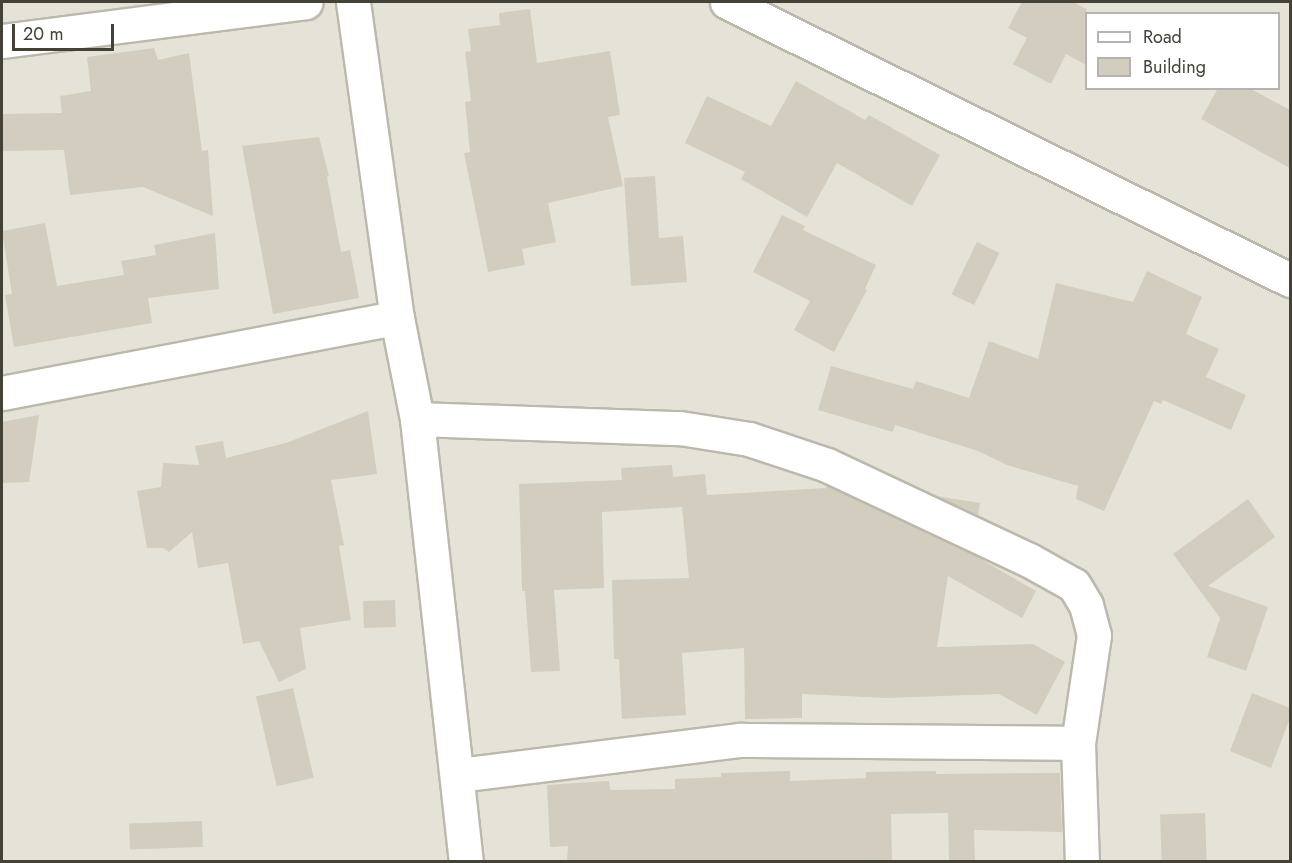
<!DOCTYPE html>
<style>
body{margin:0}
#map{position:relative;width:1292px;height:863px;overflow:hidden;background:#f2f0e8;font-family:Jost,sans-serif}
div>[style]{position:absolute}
.residential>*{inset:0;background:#e5e3d7}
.building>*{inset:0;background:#d2cdbf;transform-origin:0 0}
.roads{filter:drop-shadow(2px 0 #bcb9ac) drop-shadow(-2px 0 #bcb9ac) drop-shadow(0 2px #bcb9ac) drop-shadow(0 -2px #bcb9ac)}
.street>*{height:33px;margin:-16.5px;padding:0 16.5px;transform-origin:16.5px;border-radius:16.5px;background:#fff}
span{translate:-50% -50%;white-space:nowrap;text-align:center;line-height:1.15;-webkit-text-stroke:4.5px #fff;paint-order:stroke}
.frame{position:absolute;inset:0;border:3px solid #444137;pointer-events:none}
.legend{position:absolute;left:1085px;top:12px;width:195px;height:78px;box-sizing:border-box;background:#fff;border:2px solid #b4b3af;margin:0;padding:8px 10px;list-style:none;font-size:18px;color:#444137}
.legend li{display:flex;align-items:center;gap:12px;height:30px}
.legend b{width:30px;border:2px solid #b4b3af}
.scale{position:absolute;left:12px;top:24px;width:102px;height:27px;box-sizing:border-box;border:3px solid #444137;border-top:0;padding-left:8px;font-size:18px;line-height:21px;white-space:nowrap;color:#444137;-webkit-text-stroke:4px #fff;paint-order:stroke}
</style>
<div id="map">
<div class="residential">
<i style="clip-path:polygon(evenodd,2px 2px,1290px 2px,1290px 861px,2px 861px,2px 2px,1086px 14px,1278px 14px,1278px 88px,1086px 88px,1086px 14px)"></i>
</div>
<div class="building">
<i style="clip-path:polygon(1022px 2px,1073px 2px,1086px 9px,1086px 65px,1066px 54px,1051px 84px,1013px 64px,1027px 38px,1008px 28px)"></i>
<i style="clip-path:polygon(530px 9px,537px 63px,610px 51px,620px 115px,608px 117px,623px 186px,548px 203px,556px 242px,522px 249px,525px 265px,488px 272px,464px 153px,470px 152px,465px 102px,471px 101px,465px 52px,471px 51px,468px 29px,500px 25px,499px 13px)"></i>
<i style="clip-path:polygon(154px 48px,158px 60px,189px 53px,202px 151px,208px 150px,213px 216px,143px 187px,70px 195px,64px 150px,2px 151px,2px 114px,62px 113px,60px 96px,91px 91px,87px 57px)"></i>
<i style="clip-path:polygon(796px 81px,865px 120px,869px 115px,940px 155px,912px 206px,837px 163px,807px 217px,741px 179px,745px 172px,685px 143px,707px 96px,771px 126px)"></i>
<i style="clip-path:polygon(1218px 88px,1249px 88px,1290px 110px,1290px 168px,1201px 119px)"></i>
<i style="clip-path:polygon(319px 137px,329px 176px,327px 177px,341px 252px,350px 250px,359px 298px,273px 314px,242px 146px)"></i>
<i style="clip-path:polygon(655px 176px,659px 238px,683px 236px,687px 282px,631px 286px,624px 178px)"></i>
<i style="clip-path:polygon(782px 215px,805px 226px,803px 230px,876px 265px,865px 289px,867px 290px,834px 352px,794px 330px,810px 301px,753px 272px)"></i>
<i style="clip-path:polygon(45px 223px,57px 286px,124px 275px,121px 261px,156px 255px,154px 245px,215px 233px,219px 289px,148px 298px,152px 323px,14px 347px,5px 295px,12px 294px,2px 231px)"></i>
<i style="left:977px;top:242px;width:25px;height:58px;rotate:26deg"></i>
<i style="clip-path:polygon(1147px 271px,1202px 297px,1186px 334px,1219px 349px,1206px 377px,1246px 395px,1231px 430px,1163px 400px,1161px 404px,1154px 401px,1104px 511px,1076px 499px,1078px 486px,1007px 465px,978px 451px,895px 425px,893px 432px,818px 410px,831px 366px,913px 389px,916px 381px,969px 398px,989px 341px,1038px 359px,1056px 283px,1133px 302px)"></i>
<i style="clip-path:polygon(368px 411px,377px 474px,331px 480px,344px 545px,339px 546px,351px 620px,300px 628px,306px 669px,279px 682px,259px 641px,243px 644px,228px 563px,198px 568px,192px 532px,169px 552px,163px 548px,147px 548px,137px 491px,161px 487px,163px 463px,199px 465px,195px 446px,223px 441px,226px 458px,286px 443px)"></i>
<i style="clip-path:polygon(39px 415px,29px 482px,2px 483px,2px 422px)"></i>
<i style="clip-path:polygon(672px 465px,673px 477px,705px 474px,707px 495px,826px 488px,827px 486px,972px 554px,1036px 591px,1022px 618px,948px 576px,937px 647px,1033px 644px,1065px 662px,1037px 715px,999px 694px,887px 698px,802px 694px,802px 718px,745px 719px,744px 648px,682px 653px,686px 715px,622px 719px,619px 659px,614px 659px,612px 580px,689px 578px,682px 507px,602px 512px,604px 588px,554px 590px,560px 671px,531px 672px,525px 591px,522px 591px,519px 484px,622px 480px,621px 468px)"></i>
<i style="clip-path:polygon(936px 496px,980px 503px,978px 515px)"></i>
<i style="clip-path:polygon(1248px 499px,1275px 537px,1208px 586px,1268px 607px,1246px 671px,1207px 657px,1220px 618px,1173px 554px)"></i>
<i style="left:395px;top:600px;width:27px;height:32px;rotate:88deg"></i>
<i style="left:293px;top:688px;width:92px;height:38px;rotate:77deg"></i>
<i style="clip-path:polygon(1252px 693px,1290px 708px,1290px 718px,1271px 768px,1230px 751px)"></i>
<i style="clip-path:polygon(790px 771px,790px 781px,866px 778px,866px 772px,936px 771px,936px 774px,1060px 773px,1062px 832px,974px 830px,975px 861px,949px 861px,948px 813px,891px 814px,892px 861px,567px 861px,568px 846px,550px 847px,547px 785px,609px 781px,610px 790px,675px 789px,675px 779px,721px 777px,721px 773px)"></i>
<i style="left:1205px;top:813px;width:48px;height:45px;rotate:88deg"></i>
<i style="left:202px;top:821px;width:26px;height:73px;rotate:88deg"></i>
</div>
<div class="roads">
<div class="street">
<i style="left:353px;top:2px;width:319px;rotate:82.1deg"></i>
<i style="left:397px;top:318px;width:103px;rotate:78.8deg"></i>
<i style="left:417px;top:419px;width:446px;rotate:83.7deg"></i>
<i style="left:727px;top:2px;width:628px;rotate:26.28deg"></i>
<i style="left:2px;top:41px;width:306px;rotate:-7.3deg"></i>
<i style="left:2px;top:393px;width:402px;rotate:-10.8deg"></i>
<i style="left:417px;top:419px;width:263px;rotate:2deg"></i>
<i style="left:680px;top:428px;width:70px;rotate:9.1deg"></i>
<i style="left:749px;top:439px;width:82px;rotate:18.4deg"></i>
<i style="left:827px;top:465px;width:223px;rotate:25.2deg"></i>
<i style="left:1029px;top:560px;width:51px;rotate:29.1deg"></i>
<i style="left:1074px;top:585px;width:23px;rotate:59deg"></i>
<i style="left:1086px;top:605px;width:31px;rotate:75deg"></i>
<i style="left:1094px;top:635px;width:109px;rotate:98.4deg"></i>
<i style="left:1078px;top:743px;width:119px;rotate:88.1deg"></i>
<i style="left:458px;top:775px;width:284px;rotate:-7.1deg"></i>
<i style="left:740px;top:740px;width:338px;rotate:0.5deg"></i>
</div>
</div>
<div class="frame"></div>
<ul class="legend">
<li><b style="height:8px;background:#fff"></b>Road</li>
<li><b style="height:16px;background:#d2cdbf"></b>Building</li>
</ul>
<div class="scale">20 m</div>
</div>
